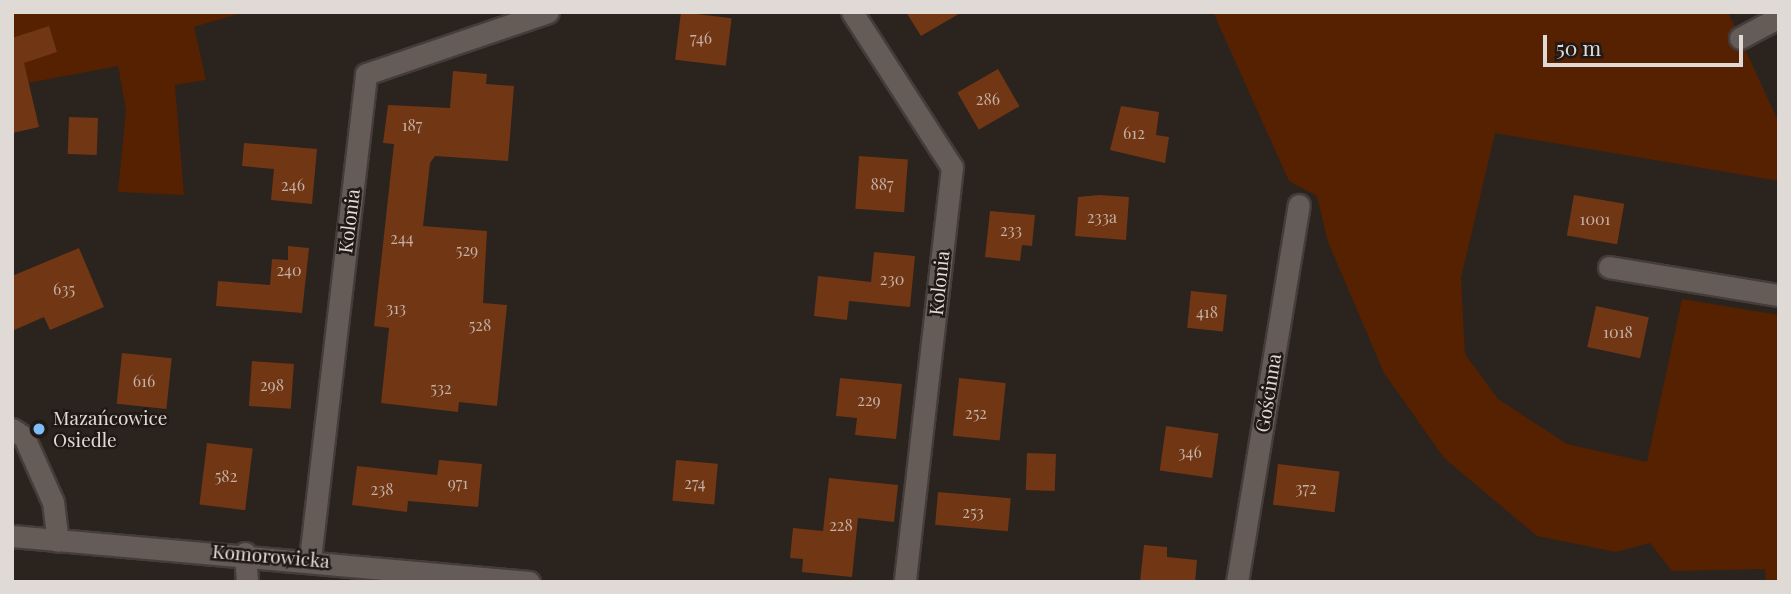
<!DOCTYPE html>
<meta charset="utf-8">
<style>
body{margin:0}
#map{position:relative;width:1791px;height:594px;overflow:hidden;background:#2b231e;font-family:"Playfair Display",serif}
div>[style]{position:absolute}
.green>*{inset:0;background:#552100}
.building>*{inset:0;background:#713614;transform-origin:0 0}
.roads{filter:drop-shadow(2px 0 #443d3a) drop-shadow(-2px 0 #443d3a) drop-shadow(0 2px #443d3a) drop-shadow(0 -2px #443d3a)}
.minor>*{height:21px;margin:-10.5px;padding:0 10.5px;transform-origin:10.5px;border-radius:10.5px;background:#665c57}
.dots>*{width:19px;height:19px;translate:-50% -50%;box-sizing:border-box;border:4px solid #211915;border-radius:50%}
span{translate:-50% -50%;white-space:nowrap;text-align:center;line-height:1.15;-webkit-text-stroke:5px #211915;paint-order:stroke}
.number-label{font-size:16px;color:#c4b1a6}
.number-label span{-webkit-text-stroke-width:0}
.street-label{font-size:19px;color:#e0dad7}
.poi-label{font-size:19px;color:#e0dad7}
.left{translate:0 -50%;text-align:left}
.frame{position:absolute;inset:0;border:14px solid #e0dad7;pointer-events:none}
.scale{position:absolute;left:1543px;top:35px;width:200px;height:32px;box-sizing:border-box;border:4px solid #e0dad7;border-top:0;padding-left:9px;font-size:21px;line-height:24px;white-space:nowrap;color:#e0dad7;-webkit-text-stroke:5px #211915;paint-order:stroke}
</style>
<div id="map">
<div class="green">
<i style="clip-path:polygon(12px 12px,245px 12px,194px 27px,206px 80px,175px 85px,184px 195px,118px 192px,126px 110px,118px 66px,12px 86px)"></i>
<i style="clip-path:polygon(1213px 12px,1728px 12px,1779px 123px,1779px 181px,1495px 133px,1461px 278px,1465px 354px,1498px 399px,1567px 444px,1647px 462px,1682px 299px,1779px 315px,1779px 582px,1766px 582px,1765px 569px,1672px 571px,1650px 543px,1616px 552px,1537px 536px,1444px 458px,1384px 373px,1328px 242px,1317px 196px,1289px 181px)"></i>
</div>
<div class="building">
<i style="left:681px;top:12px;width:51px;height:48px;rotate:7deg"></i>
<i style="clip-path:polygon(906px 12px,962px 12px,921px 36px)"></i>
<i style="clip-path:polygon(49px 26px,57px 52px,24px 63px,39px 127px,12px 133px,12px 38px)"></i>
<i style="left:998px;top:69px;width:43px;height:47px;rotate:60deg"></i>
<i style="clip-path:polygon(453px 71px,487px 74px,486px 84px,514px 86px,508px 161px,435px 156px,430px 163px,423px 226px,487px 231px,483px 303px,507px 305px,497px 406px,459px 402px,458px 412px,381px 403px,389px 328px,374px 326px,394px 144px,383px 143px,388px 105px,450px 108px)"></i>
<i style="clip-path:polygon(1121px 106px,1159px 112px,1156px 135px,1169px 137px,1165px 163px,1110px 150px)"></i>
<i style="left:69px;top:117px;width:29px;height:37px;rotate:2deg"></i>
<i style="clip-path:polygon(244px 143px,317px 149px,312px 204px,271px 200px,274px 169px,242px 166px)"></i>
<i style="left:859px;top:156px;width:49px;height:53px;rotate:4deg"></i>
<i style="clip-path:polygon(1099px 195px,1129px 197px,1126px 240px,1075px 236px,1078px 197px)"></i>
<i style="left:1574px;top:195px;width:51px;height:41px;rotate:10deg"></i>
<i style="clip-path:polygon(990px 211px,1035px 215px,1032px 246px,1022px 245px,1020px 261px,985px 257px)"></i>
<i style="clip-path:polygon(288px 246px,309px 248px,302px 313px,216px 306px,218px 281px,270px 285px,272px 259px,288px 260px)"></i>
<i style="clip-path:polygon(79px 248px,104px 307px,50px 330px,44px 317px,12px 331px,12px 276px)"></i>
<i style="clip-path:polygon(874px 252px,915px 256px,910px 307px,849px 301px,847px 320px,814px 316px,818px 276px,871px 282px)"></i>
<i style="left:1191px;top:291px;width:36px;height:37px;rotate:6deg"></i>
<i style="left:1596px;top:306px;width:54px;height:42px;rotate:12deg"></i>
<i style="left:122px;top:353px;width:50px;height:51px;rotate:6deg"></i>
<i style="left:252px;top:361px;width:42px;height:45px;rotate:4deg"></i>
<i style="clip-path:polygon(840px 378px,902px 384px,896px 439px,855px 435px,857px 418px,836px 416px)"></i>
<i style="left:959px;top:378px;width:47px;height:58px;rotate:6deg"></i>
<i style="left:1166px;top:426px;width:53px;height:45px;rotate:8deg"></i>
<i style="left:207px;top:443px;width:46px;height:62px;rotate:7deg"></i>
<i style="left:1027px;top:453px;width:29px;height:37px;rotate:2deg"></i>
<i style="clip-path:polygon(439px 460px,482px 464px,478px 507px,408px 501px,407px 512px,352px 505px,357px 466px,437px 475px)"></i>
<i style="left:676px;top:460px;width:42px;height:41px;rotate:5deg"></i>
<i style="left:1278px;top:464px;width:62px;height:41px;rotate:7deg"></i>
<i style="clip-path:polygon(829px 478px,898px 485px,894px 522px,858px 518px,852px 577px,802px 572px,803px 559px,790px 558px,793px 528px,823px 531px)"></i>
<i style="left:938px;top:492px;width:73px;height:33px;rotate:5deg"></i>
<i style="clip-path:polygon(1144px 545px,1167px 547px,1167px 557px,1197px 560px,1195px 582px,1140px 582px)"></i>
</div>
<div class="roads">
<div class="minor">
<i style="left:852px;top:12px;width:184px;rotate:57.2deg"></i>
<i style="left:952px;top:167px;width:418px;rotate:96.5deg"></i>
<i style="left:1740px;top:38px;width:44px;rotate:-28.3deg"></i>
<i style="left:1609px;top:267px;width:172px;rotate:9.4deg"></i>
<i style="left:12px;top:429px;width:14px;rotate:34deg"></i>
<i style="left:24px;top:437px;width:71px;rotate:66deg"></i>
<i style="left:53px;top:502px;width:39px;rotate:83deg"></i>
<i style="left:12px;top:536px;width:519px;rotate:5.08deg"></i>
<i style="left:245px;top:553px;width:29px;rotate:86deg"></i>
<i style="left:310px;top:559px;width:488px;rotate:-83.4deg"></i>
<i style="left:366px;top:74px;width:192px;rotate:-18.8deg"></i>
<i style="left:1237px;top:582px;width:382px;rotate:-80.7deg"></i>
</div>
</div>
<div class="dots">
<i style="left:39px;top:429px;background:#7dbef9"></i>
</div>
<div class="number-label">
<span style="left:701px;top:38px">746</span>
<span style="left:988px;top:99px">286</span>
<span style="left:412px;top:125px">187</span>
<span style="left:1134px;top:133px">612</span>
<span style="left:882px;top:184px">887</span>
<span style="left:293px;top:185px">246</span>
<span style="left:1102px;top:217px">233a</span>
<span style="left:1595px;top:219px">1001</span>
<span style="left:1011px;top:230px">233</span>
<span style="left:402px;top:238px">244</span>
<span style="left:467px;top:250px">529</span>
<span style="left:289px;top:270px">240</span>
<span style="left:892px;top:279px">230</span>
<span style="left:64px;top:289px">635</span>
<span style="left:396px;top:308px">313</span>
<span style="left:1207px;top:312px">418</span>
<span style="left:480px;top:325px">528</span>
<span style="left:1618px;top:332px">1018</span>
<span style="left:144px;top:381px">616</span>
<span style="left:272px;top:385px">298</span>
<span style="left:441px;top:388px">532</span>
<span style="left:869px;top:400px">229</span>
<span style="left:976px;top:413px">252</span>
<span style="left:1190px;top:452px">346</span>
<span style="left:226px;top:476px">582</span>
<span style="left:458px;top:483px">971</span>
<span style="left:695px;top:483px">274</span>
<span style="left:1306px;top:488px">372</span>
<span style="left:382px;top:489px">238</span>
<span style="left:973px;top:512px">253</span>
<span style="left:841px;top:525px">228</span>
</div>
<div class="street-label">
<span style="left:349px;top:221px;rotate:-83deg">Kolonia</span>
<span style="left:939px;top:283px;rotate:-84deg">Kolonia</span>
<span style="left:1268px;top:393px;rotate:-81deg">Gościnna</span>
<span style="left:271px;top:556px;rotate:5deg">Komorowicka</span>
</div>
<div class="poi-label">
<span class="left" style="left:53px;top:429px">Mazańcowice<br>Osiedle</span>
</div>
<div class="frame"></div>
<div class="scale">50 m</div>
</div>
